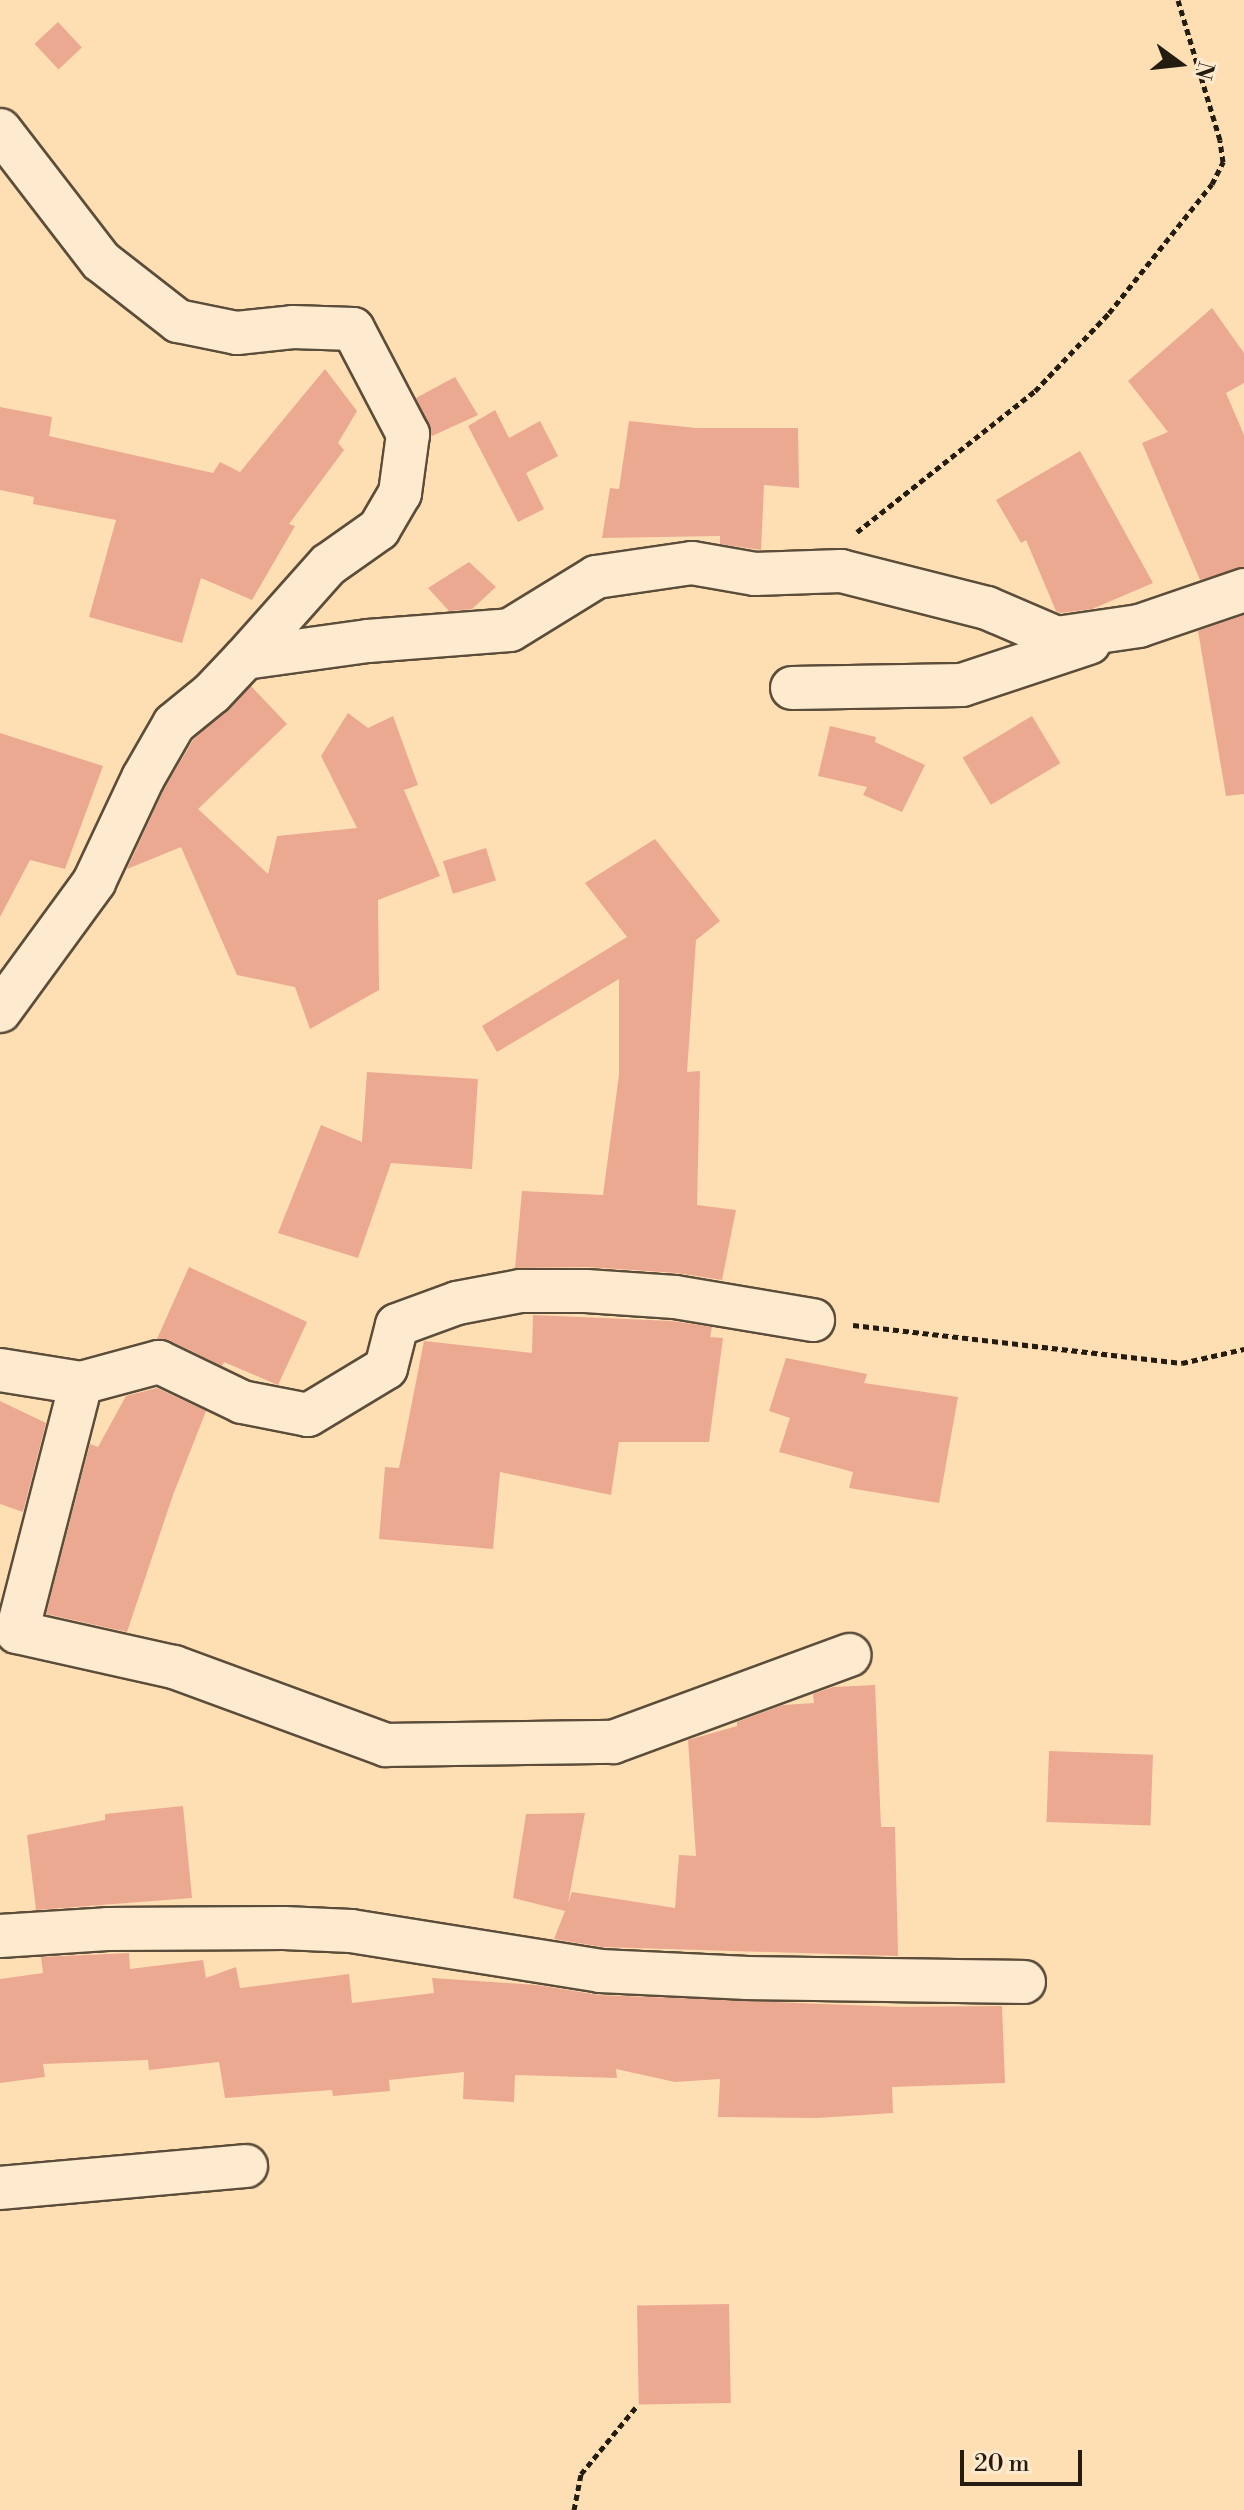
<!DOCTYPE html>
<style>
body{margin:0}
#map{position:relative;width:1244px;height:2510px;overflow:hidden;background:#fedfb3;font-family:"Libre Bodoni",serif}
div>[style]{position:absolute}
.building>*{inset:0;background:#eca992;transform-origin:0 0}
.path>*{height:5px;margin-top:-2.5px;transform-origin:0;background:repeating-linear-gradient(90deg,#251c11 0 6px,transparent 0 10px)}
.roads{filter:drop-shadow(2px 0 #5b4d3a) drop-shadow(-2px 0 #5b4d3a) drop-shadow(0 2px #5b4d3a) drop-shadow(0 -2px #5b4d3a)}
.minor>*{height:42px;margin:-21px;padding:0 21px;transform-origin:21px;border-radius:21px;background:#feeace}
span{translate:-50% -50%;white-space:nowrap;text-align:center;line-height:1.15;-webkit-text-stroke:8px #feeace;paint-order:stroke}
.north{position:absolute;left:1140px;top:24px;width:80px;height:80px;-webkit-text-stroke:6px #feeace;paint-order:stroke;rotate:105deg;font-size:22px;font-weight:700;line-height:32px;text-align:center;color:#251c11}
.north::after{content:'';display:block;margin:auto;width:28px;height:36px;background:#251c11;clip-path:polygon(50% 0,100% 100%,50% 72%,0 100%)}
.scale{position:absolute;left:960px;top:2450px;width:122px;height:36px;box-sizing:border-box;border:4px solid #251c11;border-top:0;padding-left:10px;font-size:24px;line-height:28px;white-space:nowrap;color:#251c11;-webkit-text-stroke:6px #feeace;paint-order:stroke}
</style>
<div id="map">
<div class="building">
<i style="left:58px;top:22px;width:35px;height:32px;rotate:47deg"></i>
<i style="clip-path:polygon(1212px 308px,1244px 353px,1244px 383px,1226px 393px,1244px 435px,1244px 567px,1200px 580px,1142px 443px,1168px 432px,1128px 381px)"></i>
<i style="clip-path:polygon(325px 369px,357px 411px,338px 443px,344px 450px,289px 524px,295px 526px,252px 600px,201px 578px,182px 643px,89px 617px,116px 520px,33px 504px,34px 497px,0 490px,0 407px,52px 417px,49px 436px,213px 473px,220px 462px,240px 472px)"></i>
<i style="clip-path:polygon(455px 377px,478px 415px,432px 436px,416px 398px)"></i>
<i style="clip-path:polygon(495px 410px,509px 438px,540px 421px,558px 456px,526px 473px,544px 509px,518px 522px,468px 426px)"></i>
<i style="clip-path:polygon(629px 421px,696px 428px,798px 428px,799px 488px,764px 485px,761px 550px,720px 544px,720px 536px,602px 538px,610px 488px,619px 489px)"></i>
<i style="clip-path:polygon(1080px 451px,1153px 583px,1092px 609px,1060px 613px,1056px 611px,1026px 540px,1021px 543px,996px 500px)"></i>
<i style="clip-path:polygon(469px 562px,496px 587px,472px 609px,449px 611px,428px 588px)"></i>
<i style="clip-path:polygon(1244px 615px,1244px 794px,1226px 796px,1198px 631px)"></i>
<i style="clip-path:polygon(251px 686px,287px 724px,198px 809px,268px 874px,277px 836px,357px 828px,321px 756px,348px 713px,368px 728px,393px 716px,418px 785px,404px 790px,440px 876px,378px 900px,379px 990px,310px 1029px,295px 987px,237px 975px,181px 847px,127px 869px,164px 789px,193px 740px)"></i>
<i style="left:1032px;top:716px;width:55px;height:81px;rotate:59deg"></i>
<i style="clip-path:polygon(830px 726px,876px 737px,875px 742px,925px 765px,902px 812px,863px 795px,867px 787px,818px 776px)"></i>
<i style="clip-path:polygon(0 733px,103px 766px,65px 869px,30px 860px,0 917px)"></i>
<i style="clip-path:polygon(655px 839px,720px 921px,696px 940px,687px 1072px,700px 1071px,697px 1205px,736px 1210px,722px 1280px,677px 1273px,588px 1267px,515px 1268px,522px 1191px,603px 1195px,619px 1075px,619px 979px,497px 1052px,482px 1026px,627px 937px,585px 883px)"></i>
<i style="left:486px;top:848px;width:34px;height:45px;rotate:73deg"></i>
<i style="clip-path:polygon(367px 1072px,478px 1079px,472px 1169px,391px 1163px,358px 1258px,278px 1233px,321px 1125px,362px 1142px)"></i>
<i style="clip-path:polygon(189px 1267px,307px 1322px,278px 1385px,224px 1362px,222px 1366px,169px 1340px,157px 1339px)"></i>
<i style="clip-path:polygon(533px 1315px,672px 1321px,712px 1327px,710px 1337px,723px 1338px,709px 1442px,619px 1442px,611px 1495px,500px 1472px,493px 1549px,379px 1539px,385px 1467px,399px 1468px,424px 1341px,532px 1353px)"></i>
<i style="clip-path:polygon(786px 1358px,867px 1374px,864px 1383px,958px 1397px,939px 1503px,849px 1488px,853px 1472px,779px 1452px,790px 1418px,769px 1411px)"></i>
<i style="clip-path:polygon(157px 1388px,206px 1411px,173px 1495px,127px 1632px,46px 1614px,90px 1444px,98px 1447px,126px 1396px)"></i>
<i style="clip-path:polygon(0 1401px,46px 1423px,23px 1512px,0 1504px)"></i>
<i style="clip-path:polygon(875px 1685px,881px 1827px,895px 1827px,898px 1956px,602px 1947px,554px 1939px,565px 1911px,513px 1898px,526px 1814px,585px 1813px,568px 1903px,572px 1892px,675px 1908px,679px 1855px,696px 1856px,688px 1740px,737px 1726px,737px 1722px,783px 1705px,814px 1703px,813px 1694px,833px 1687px)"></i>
<i style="left:1049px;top:1751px;width:104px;height:71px;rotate:2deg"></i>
<i style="clip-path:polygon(183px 1806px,192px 1898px,36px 1910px,27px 1835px,105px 1820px,105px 1814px)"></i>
<i style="clip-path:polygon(129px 1953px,130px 1969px,203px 1960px,206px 1978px,236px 1967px,240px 1988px,349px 1974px,352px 2003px,434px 1993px,432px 1978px,537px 1985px,599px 1995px,900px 2007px,1002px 2006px,1005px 2083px,892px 2087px,893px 2113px,818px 2118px,718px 2117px,720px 2079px,675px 2082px,616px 2069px,617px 2078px,515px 2075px,514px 2102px,463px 2099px,464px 2072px,389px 2080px,390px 2091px,333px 2096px,332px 2090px,225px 2098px,219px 2062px,149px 2070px,148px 2060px,43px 2064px,45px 2077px,0 2083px,0 1979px,43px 1973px,41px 1957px)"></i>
<i style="left:729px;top:2304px;width:99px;height:92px;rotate:89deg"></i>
</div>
<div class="path">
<i style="left:857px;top:532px;width:227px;rotate:-38.4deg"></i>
<i style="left:1035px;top:391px;width:108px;rotate:-46.5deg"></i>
<i style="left:1109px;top:313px;width:165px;rotate:-51.4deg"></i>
<i style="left:1212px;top:184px;width:25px;rotate:-63deg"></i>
<i style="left:1223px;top:162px;width:22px;rotate:-98deg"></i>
<i style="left:1220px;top:140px;width:146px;rotate:-106.7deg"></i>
<i style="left:853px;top:1325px;width:331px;rotate:6.6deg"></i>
<i style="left:1182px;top:1363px;width:64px;rotate:-12.7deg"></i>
<i style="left:574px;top:2510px;width:37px;rotate:-79deg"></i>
<i style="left:581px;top:2474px;width:87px;rotate:-50.6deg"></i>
</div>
<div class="roads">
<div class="minor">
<i style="left:0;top:130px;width:165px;rotate:52.4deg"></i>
<i style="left:101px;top:261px;width:98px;rotate:37.9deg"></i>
<i style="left:178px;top:321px;width:60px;rotate:11.5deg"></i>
<i style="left:237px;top:333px;width:56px;rotate:-6.1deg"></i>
<i style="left:293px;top:327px;width:60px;rotate:1.9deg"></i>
<i style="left:353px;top:329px;width:119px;rotate:62.4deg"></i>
<i style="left:408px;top:434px;width:60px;rotate:97.7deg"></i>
<i style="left:400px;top:493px;width:42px;rotate:120.3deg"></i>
<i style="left:379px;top:529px;width:62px;rotate:144.8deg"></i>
<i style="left:328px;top:565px;width:125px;rotate:131.7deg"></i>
<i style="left:792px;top:688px;width:170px;rotate:-1deg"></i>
<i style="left:962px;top:685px;width:134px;rotate:-18.3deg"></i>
<i style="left:0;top:1011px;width:160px;rotate:-53.9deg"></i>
<i style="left:94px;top:882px;width:115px;rotate:-64.8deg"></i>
<i style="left:143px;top:778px;width:62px;rotate:-60.1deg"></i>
<i style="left:174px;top:724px;width:49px;rotate:-39.2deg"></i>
<i style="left:212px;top:693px;width:48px;rotate:-46.7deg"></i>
<i style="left:245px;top:658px;width:124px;rotate:-7.9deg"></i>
<i style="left:368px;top:641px;width:142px;rotate:-4.4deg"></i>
<i style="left:510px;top:630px;width:101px;rotate:-31.6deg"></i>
<i style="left:596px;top:577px;width:97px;rotate:-8.3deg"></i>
<i style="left:692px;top:563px;width:64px;rotate:9.9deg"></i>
<i style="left:755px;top:574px;width:86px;rotate:-2deg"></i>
<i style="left:841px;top:571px;width:151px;rotate:14.2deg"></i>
<i style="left:987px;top:608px;width:76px;rotate:23.2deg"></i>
<i style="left:1057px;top:638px;width:83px;rotate:-8.3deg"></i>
<i style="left:1139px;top:626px;width:111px;rotate:-18.9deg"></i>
<i style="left:0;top:1370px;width:82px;rotate:9.1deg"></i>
<i style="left:81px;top:1383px;width:81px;rotate:-15.1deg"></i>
<i style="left:159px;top:1362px;width:92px;rotate:25.7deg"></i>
<i style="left:242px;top:1402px;width:67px;rotate:11.1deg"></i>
<i style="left:308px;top:1415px;width:91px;rotate:-31.1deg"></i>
<i style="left:386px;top:1368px;width:44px;rotate:-75.7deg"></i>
<i style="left:397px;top:1325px;width:64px;rotate:-20.1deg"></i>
<i style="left:457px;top:1303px;width:64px;rotate:-10.8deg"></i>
<i style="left:520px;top:1291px;width:66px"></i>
<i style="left:586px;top:1291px;width:89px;rotate:3.9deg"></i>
<i style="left:675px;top:1297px;width:140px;rotate:9.5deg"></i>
<i style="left:81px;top:1383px;width:257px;rotate:104.4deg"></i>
<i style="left:17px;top:1632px;width:161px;rotate:12.6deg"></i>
<i style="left:174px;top:1667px;width:226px;rotate:20.2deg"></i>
<i style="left:386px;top:1745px;width:227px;rotate:-0.8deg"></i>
<i style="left:613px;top:1742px;width:252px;rotate:-20.2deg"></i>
<i style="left:0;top:1936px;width:107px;rotate:-3.7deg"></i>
<i style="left:107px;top:1929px;width:177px;rotate:-0.3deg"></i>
<i style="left:284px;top:1928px;width:67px;rotate:2.6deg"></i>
<i style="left:351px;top:1931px;width:252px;rotate:9.1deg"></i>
<i style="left:600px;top:1971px;width:148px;rotate:2.7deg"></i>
<i style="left:748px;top:1978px;width:276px;rotate:0.8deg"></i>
<i style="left:0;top:2188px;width:247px;rotate:-5.1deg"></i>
</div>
</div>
<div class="north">N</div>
<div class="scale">20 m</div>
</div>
